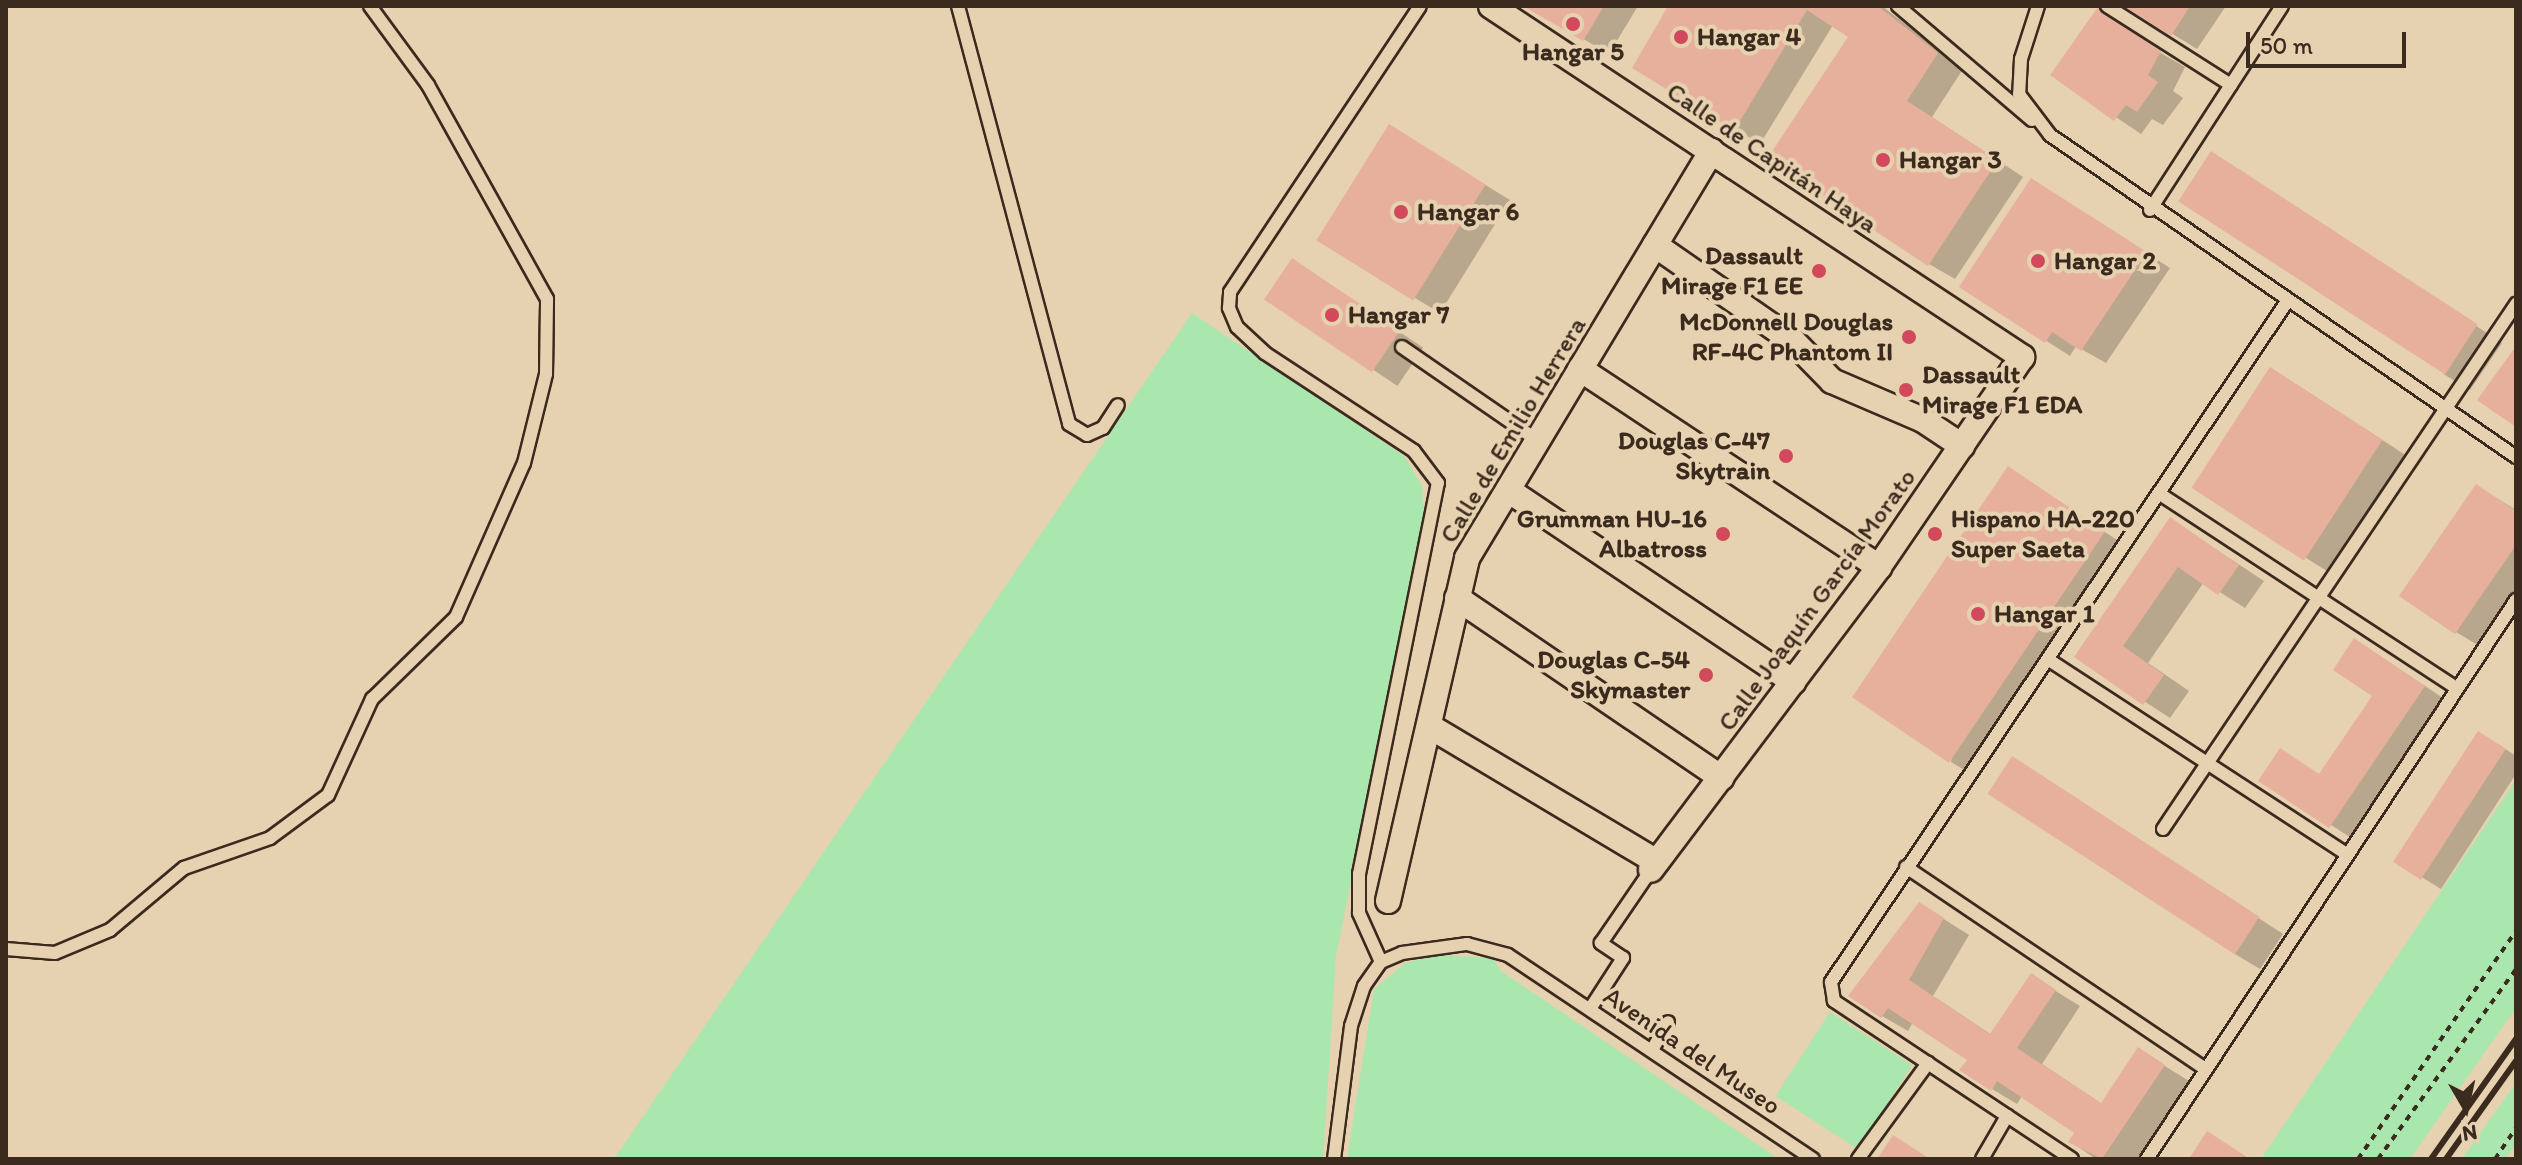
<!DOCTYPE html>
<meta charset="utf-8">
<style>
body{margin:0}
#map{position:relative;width:2522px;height:1165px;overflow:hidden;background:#e6d1b0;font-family:Itim,sans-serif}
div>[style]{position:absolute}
.green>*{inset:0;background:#aae7ae;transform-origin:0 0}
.shadow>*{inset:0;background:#0003;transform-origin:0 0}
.building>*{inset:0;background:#e7b09d;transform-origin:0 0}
.path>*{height:4px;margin-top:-2px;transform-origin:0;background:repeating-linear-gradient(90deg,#3b2a1e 0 6px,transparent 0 12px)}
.roads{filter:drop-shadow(2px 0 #3b2a1e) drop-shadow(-2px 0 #3b2a1e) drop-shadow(0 2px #3b2a1e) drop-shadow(0 -2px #3b2a1e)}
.lane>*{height:12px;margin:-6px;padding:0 6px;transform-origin:6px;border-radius:6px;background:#e6d1b0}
.street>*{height:24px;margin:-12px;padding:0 12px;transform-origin:12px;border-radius:12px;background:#e6d1b0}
.rail>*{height:6px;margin:-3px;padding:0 3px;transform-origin:3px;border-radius:3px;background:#3b2a1e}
.dots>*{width:22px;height:22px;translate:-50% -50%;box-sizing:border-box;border:4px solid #e6d1b0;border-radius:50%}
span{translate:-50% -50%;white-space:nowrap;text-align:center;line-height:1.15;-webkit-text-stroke:8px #e6d1b0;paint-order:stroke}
.poi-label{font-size:26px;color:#3b2a1e;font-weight:700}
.left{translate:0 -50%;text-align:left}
.right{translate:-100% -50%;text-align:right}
.street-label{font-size:26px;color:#3b2a1e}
.frame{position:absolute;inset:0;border:8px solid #3b2a1e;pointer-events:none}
.north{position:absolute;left:2426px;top:1069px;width:80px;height:80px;-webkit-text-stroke:6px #e6d1b0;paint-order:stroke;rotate:171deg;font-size:22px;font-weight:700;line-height:32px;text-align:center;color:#3b2a1e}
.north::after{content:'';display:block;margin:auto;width:28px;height:36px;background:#3b2a1e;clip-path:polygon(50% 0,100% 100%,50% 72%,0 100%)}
.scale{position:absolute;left:2246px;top:32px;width:160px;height:36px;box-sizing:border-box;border:4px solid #3b2a1e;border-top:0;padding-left:10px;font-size:24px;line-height:28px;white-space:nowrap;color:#3b2a1e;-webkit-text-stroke:6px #e6d1b0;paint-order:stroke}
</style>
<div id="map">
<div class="green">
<i style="clip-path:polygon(1192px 313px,1404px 456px,1422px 485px,1424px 521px,1336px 956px,1323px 1159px,614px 1159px)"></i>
<i style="clip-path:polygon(2516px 780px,2516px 1008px,2410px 1159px,2261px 1159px)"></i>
<i style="clip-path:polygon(1439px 955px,1493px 958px,1501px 971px,1779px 1159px,1347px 1159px,1374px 989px,1405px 963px)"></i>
<i style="left:1830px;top:1012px;width:98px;height:100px;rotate:33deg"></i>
<i style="clip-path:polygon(2516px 1083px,2516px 1144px,2505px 1159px,2462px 1159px)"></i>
</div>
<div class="shadow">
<i style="clip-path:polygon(1527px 6px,1638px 6px,1609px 54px)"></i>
<i style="clip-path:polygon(1670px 6px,1882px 6px,1963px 69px,1932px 117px,2023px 177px,1955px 279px,1929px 264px,1851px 37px,1833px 25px,1760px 144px,1735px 129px)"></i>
<i style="clip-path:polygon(2127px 6px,2226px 6px,2197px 49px)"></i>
<i style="clip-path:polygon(2095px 15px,2185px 67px,2173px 91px,2183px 98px,2163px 125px,2152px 119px,2141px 134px,2052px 74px)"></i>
<i style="clip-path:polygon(1415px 142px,1510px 200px,1440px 313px,1415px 298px)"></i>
<i style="clip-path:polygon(2237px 168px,2502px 343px,2470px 390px,2445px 375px)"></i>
<i style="clip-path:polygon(2055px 194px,2170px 268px,2106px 363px,2076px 346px,2070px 356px,1961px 286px)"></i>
<i style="left:1293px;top:260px;width:157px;height:46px;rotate:34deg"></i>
<i style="clip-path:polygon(2296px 384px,2407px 456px,2330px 573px,2194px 487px)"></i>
<i style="clip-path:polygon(2009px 468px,2129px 548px,1976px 777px,1951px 762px)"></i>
<i style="clip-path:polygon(2477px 486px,2516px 510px,2516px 597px,2481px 647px,2456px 632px)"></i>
<i style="clip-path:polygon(2170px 519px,2264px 581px,2245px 608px,2204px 582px,2148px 663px,2189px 691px,2170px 718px,2076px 657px)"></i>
<i style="clip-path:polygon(2380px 656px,2449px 702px,2356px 841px,2261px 780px,2321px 776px,2374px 696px)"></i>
<i style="clip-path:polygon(2498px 744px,2516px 756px,2516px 774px,2441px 889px,2396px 861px)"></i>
<i style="clip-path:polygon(2013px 758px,2283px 934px,2260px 969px,2235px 954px)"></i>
<i style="clip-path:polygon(1920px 904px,1969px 935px,1933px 996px,1992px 1035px,2031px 976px,2080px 1006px,2042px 1064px,2102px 1104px,2139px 1050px,2189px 1081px,2137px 1159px,2096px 1159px,2071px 1142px,2077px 1132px,2022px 1096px,2017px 1104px,1992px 1089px,1969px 1059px,1913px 1022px,1908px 1031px,1882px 1016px)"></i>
</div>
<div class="building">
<i style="clip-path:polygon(1523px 6px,1604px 6px,1583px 41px)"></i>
<i style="clip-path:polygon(1668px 6px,1878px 6px,1938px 53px,1907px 101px,1998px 160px,1928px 266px,1767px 159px,1848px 37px,1807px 10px,1734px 131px,1632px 68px)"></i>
<i style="clip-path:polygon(2124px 6px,2190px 6px,2171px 36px)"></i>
<i style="clip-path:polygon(2098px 7px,2161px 51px,2148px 75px,2158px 82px,2137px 112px,2126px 105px,2114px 121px,2050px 75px)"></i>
<i style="left:1389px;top:124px;width:114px;height:137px;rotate:32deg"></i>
<i style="left:2211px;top:151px;width:318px;height:60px;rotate:33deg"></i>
<i style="clip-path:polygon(2031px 178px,2147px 252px,2081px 351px,2052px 332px,2045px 343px,1959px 287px)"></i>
<i style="left:1292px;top:258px;width:130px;height:50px;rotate:34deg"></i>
<i style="clip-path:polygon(2516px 346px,2516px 427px,2477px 400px)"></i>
<i style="left:2270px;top:367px;width:134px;height:144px;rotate:33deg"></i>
<i style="left:2008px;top:466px;width:117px;height:279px;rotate:34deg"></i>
<i style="clip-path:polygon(2476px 484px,2516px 511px,2516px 545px,2455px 634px,2399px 596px)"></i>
<i style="clip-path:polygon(2170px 517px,2239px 565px,2218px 595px,2178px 567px,2123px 646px,2164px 675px,2143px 705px,2074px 657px)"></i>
<i style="clip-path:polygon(2354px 638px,2425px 686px,2329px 828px,2258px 781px,2280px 748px,2319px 774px,2372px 696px,2333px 670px)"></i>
<i style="left:2478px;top:731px;width:33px;height:156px;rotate:33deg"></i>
<i style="left:2012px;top:756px;width:295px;height:45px;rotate:33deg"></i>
<i style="clip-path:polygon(1919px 902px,1944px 918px,1909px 980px,1990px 1034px,2031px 973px,2056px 990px,2017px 1048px,2101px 1103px,2138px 1047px,2165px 1065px,2102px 1159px,2068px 1142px,2074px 1133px,1997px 1081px,1991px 1091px,1959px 1070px,1967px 1060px,1888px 1008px,1881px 1018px,1848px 996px)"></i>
<i style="clip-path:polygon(2207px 1131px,2250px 1159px,2189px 1159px)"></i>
<i style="clip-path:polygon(1893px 1135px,1930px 1159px,1877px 1159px)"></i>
</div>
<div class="path">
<i style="left:2358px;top:1159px;width:277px;rotate:-55.3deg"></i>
<i style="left:2378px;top:1159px;width:235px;rotate:-54deg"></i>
<i style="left:2495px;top:1159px;width:37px;rotate:-56deg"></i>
</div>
<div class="roads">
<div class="lane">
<i style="left:958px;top:6px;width:432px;rotate:75.1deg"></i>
<i style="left:1069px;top:424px;width:21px;rotate:31deg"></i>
<i style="left:1087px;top:435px;width:17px;rotate:-24deg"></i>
<i style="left:1103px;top:428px;width:27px;rotate:-57deg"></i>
<i style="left:1898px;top:6px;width:176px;rotate:40.4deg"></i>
<i style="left:2038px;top:6px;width:56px;rotate:107.8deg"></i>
<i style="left:2021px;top:59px;width:35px;rotate:93deg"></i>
<i style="left:2019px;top:94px;width:51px;rotate:52.9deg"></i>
<i style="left:2050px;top:135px;width:566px;rotate:34.64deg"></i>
<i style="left:2107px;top:6px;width:147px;rotate:32.5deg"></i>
<i style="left:2150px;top:210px;width:243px;rotate:-57.1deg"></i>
<i style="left:1402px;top:347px;width:164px;rotate:34.6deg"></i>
<i style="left:2160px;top:494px;width:355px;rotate:33.2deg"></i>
<i style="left:2049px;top:660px;width:356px;rotate:33.1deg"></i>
<i style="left:2163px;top:829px;width:633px;rotate:-56.08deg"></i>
<i style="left:1906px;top:867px;width:361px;rotate:34deg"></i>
<i style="left:6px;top:949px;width:49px;rotate:4.7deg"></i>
<i style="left:55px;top:953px;width:60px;rotate:-22.7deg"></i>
<i style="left:110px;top:930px;width:97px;rotate:-40deg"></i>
<i style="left:184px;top:868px;width:91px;rotate:-19.2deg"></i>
<i style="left:270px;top:838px;width:72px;rotate:-36.6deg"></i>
<i style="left:328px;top:795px;width:106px;rotate:-65.4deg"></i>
<i style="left:372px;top:699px;width:117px;rotate:-44.3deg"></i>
<i style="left:456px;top:617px;width:168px;rotate:-66.2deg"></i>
<i style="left:524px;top:463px;width:92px;rotate:-76.1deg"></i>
<i style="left:546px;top:374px;width:75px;rotate:-89.2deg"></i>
<i style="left:547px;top:299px;width:245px;rotate:-119.1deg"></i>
<i style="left:428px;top:85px;width:98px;rotate:-126.3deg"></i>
<i style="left:1381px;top:962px;width:54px;rotate:-114.2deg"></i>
<i style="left:1359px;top:913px;width:39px;rotate:-90deg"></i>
<i style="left:1359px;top:874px;width:399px;rotate:-78.6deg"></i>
<i style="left:1438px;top:483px;width:40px;rotate:-127deg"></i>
<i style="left:1414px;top:451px;width:178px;rotate:-146.7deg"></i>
<i style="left:1265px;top:353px;width:38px;rotate:-137deg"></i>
<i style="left:1237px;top:327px;width:21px;rotate:-113deg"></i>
<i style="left:1229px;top:308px;width:16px;rotate:-86deg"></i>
<i style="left:1230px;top:292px;width:343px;rotate:-56.4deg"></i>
<i style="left:1590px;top:1009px;width:61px;rotate:-57.1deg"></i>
<i style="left:1623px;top:958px;width:27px;rotate:-146deg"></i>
<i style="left:1601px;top:943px;width:88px;rotate:-55.6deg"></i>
<i style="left:1652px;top:1050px;width:32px;rotate:-60deg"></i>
<i style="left:1334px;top:1159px;width:134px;rotate:-82.7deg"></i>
<i style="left:1351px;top:1026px;width:42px;rotate:-72deg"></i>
<i style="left:1364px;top:986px;width:29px;rotate:-55deg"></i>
<i style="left:1381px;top:962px;width:23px;rotate:-23deg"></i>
<i style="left:1402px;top:953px;width:66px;rotate:-7.9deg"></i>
<i style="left:1467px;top:944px;width:42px;rotate:15deg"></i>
<i style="left:1508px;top:955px;width:367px;rotate:33.8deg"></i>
<i style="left:1858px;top:1159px;width:119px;rotate:-53.9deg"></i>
<i style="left:1982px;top:1159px;width:50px;rotate:-59.8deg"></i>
<i style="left:2072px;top:1159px;width:286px;rotate:-146.4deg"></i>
<i style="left:1834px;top:1001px;width:19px;rotate:-99deg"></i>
<i style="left:1831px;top:982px;width:817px;rotate:-56.17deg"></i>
<i style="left:2147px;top:1159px;width:670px;rotate:-56.57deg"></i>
</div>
<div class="street">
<i style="left:1491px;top:6px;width:637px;rotate:33.47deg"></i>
<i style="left:2022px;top:357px;width:254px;rotate:124.3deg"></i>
<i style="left:1879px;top:567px;width:379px;rotate:127deg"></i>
<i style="left:1655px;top:245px;width:168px;rotate:34.8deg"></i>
<i style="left:1793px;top:341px;width:56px;rotate:45.7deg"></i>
<i style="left:1832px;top:381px;width:99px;rotate:23.2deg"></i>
<i style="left:1923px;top:420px;width:47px;rotate:33.7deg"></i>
<i style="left:1580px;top:369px;width:359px;rotate:33.5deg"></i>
<i style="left:1508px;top:490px;width:344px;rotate:33.9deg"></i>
<i style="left:1457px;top:598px;width:320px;rotate:34.2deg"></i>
<i style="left:1429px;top:726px;width:265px;rotate:30.8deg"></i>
<i style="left:1388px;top:901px;width:352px;rotate:-77deg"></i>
<i style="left:1467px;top:558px;width:475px;rotate:-59deg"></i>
</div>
</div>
<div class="rail">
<i style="left:2431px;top:1159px;width:147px;rotate:-54.7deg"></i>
<i style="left:2446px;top:1159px;width:120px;rotate:-54.5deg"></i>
</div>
<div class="dots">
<i style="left:1573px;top:24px;background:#d1495b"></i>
<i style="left:1681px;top:37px;background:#d1495b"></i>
<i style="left:1883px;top:160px;background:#d1495b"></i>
<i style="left:1401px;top:212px;background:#d1495b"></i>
<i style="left:2038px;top:261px;background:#d1495b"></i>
<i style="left:1819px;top:271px;background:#d1495b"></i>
<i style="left:1332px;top:315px;background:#d1495b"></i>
<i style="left:1909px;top:337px;background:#d1495b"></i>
<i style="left:1906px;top:390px;background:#d1495b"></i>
<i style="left:1786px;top:456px;background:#d1495b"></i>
<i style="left:1723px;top:534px;background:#d1495b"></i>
<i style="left:1935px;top:534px;background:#d1495b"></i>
<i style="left:1978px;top:614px;background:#d1495b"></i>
<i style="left:1706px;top:675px;background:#d1495b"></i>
</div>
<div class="poi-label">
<span class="left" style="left:1697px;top:37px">Hangar 4</span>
<span style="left:1573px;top:52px">Hangar 5</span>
<span class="left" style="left:1899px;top:160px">Hangar 3</span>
<span class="left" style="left:1417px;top:212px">Hangar 6</span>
<span class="right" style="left:1803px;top:271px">Dassault<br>Mirage F1 EE</span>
<span class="left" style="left:2054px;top:261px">Hangar 2</span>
<span class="left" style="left:1348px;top:315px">Hangar 7</span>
<span class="right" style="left:1893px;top:337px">McDonnell Douglas<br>RF-4C Phantom II</span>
<span class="left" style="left:1922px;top:390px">Dassault<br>Mirage F1 EDA</span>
<span class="right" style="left:1770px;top:456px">Douglas C-47<br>Skytrain</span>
<span class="right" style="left:1707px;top:534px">Grumman HU-16<br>Albatross</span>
<span class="left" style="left:1951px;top:534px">Hispano HA-220<br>Super Saeta</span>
<span class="left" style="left:1994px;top:614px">Hangar 1</span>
<span class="right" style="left:1690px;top:675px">Douglas C-54<br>Skymaster</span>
</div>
<div class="street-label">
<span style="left:1772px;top:158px;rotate:34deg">Calle de Capitán Haya</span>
<span style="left:1513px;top:430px;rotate:-59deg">Calle de Emilio Herrera</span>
<span style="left:1817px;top:600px;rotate:-54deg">Calle Joaquín García Morato</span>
<span style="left:1692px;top:1051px;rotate:34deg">Avenida del Museo</span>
</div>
<div class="frame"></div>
<div class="north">N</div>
<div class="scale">50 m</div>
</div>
